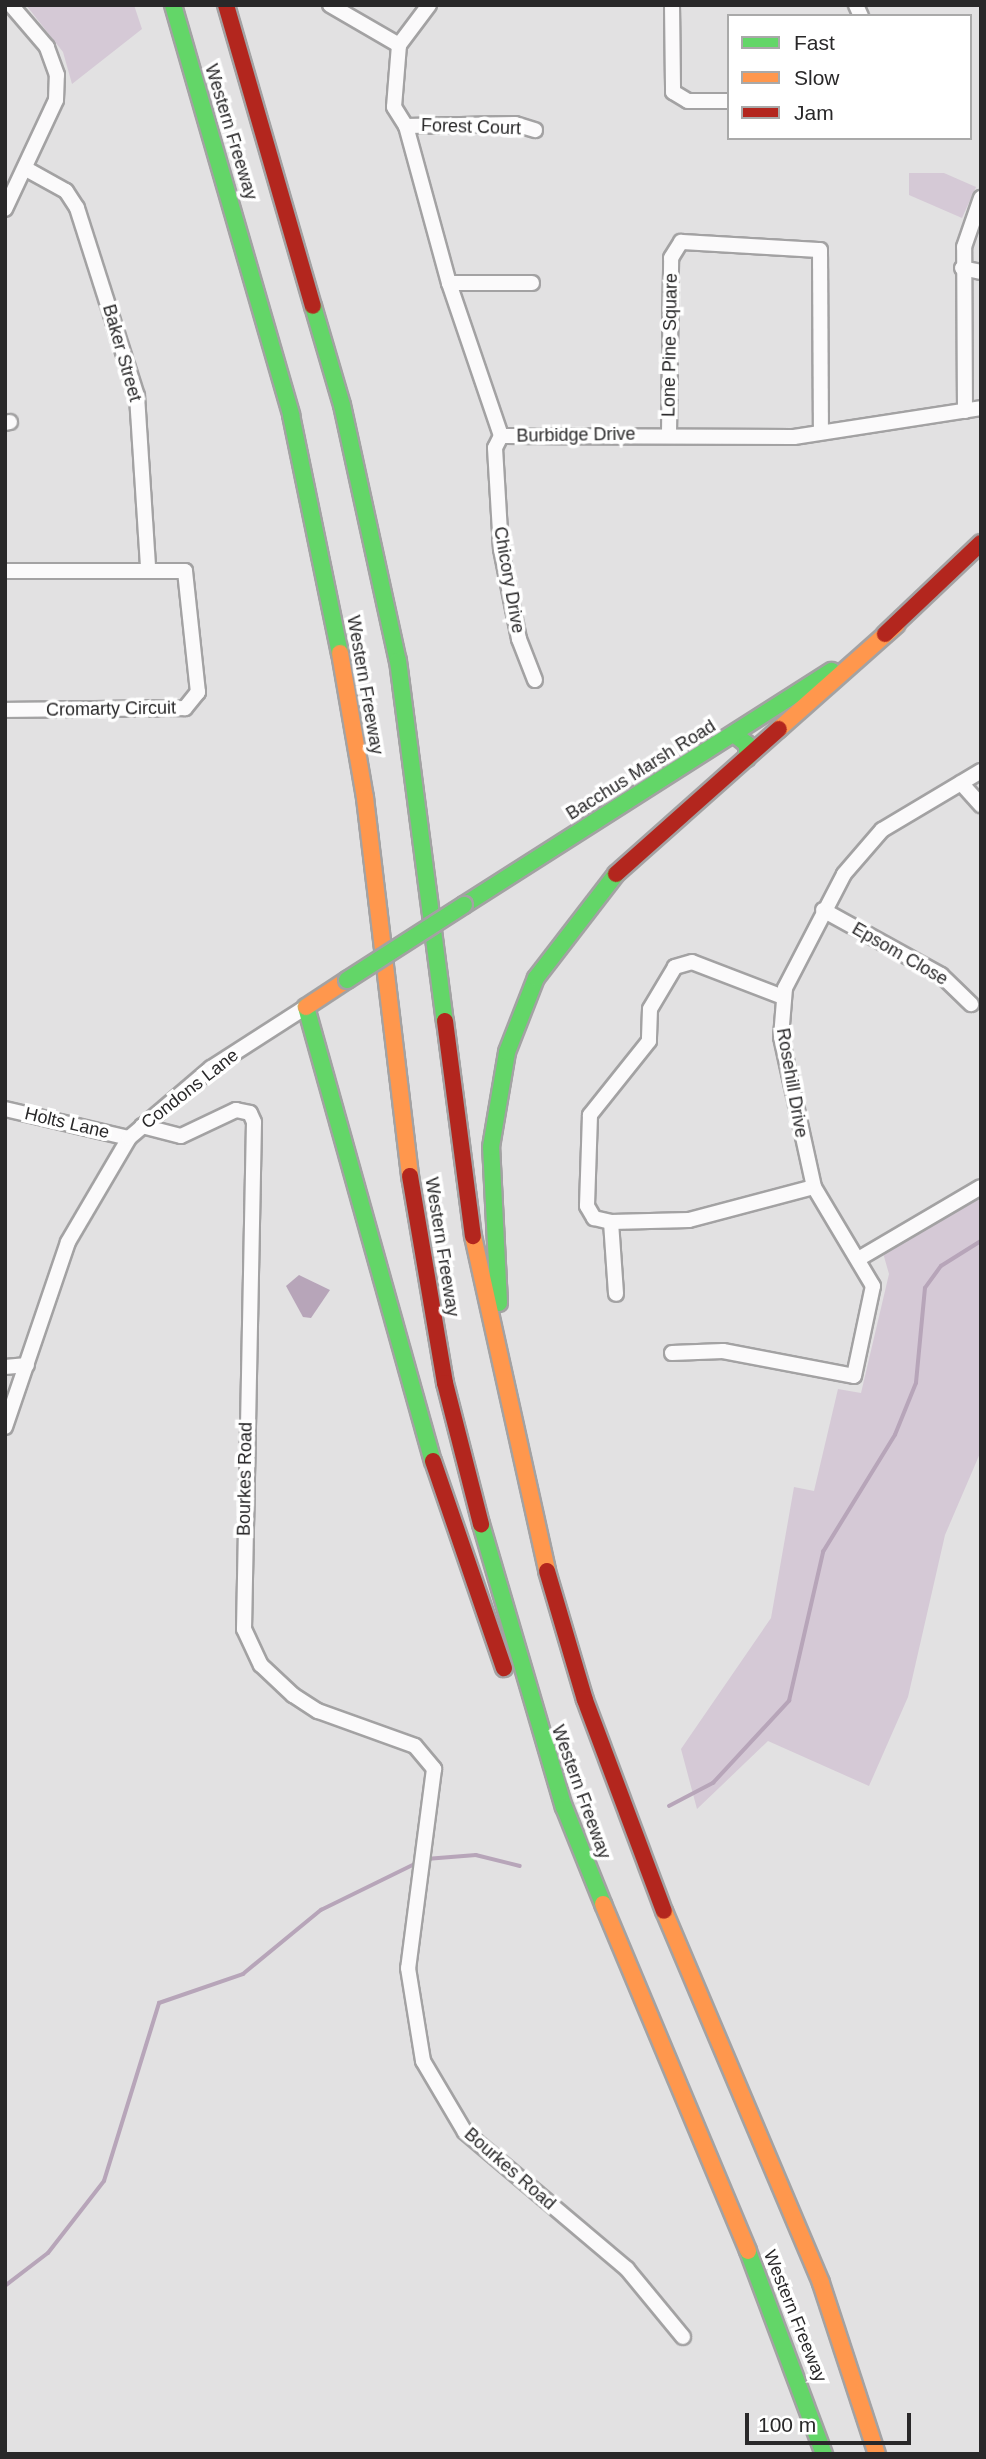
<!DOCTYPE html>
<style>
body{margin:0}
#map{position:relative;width:986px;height:2459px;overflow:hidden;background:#e2e1e2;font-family:Arial,sans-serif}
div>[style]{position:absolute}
.green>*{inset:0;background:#d5c9d6}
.water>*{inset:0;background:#b7a5b9}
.stream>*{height:3.5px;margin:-1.75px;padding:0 1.75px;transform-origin:1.75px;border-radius:1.75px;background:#b7a5b9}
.roads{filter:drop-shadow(2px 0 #a3a2a3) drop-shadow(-2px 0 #a3a2a3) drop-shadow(0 2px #a3a2a3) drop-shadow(0 -2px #a3a2a3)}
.street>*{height:14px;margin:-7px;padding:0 7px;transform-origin:7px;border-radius:7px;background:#fbfafb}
.fast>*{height:16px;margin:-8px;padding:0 8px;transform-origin:8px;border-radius:8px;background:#63d668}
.slow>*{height:16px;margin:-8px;padding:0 8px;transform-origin:8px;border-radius:8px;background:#ff974d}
.jam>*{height:16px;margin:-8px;padding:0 8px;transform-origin:8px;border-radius:8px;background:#b3261e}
.bridges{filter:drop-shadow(2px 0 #a3a2a3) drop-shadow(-2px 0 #a3a2a3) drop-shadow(0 2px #a3a2a3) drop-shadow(0 -2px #a3a2a3)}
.fast-bridge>*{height:16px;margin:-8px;padding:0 8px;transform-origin:8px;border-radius:8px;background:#63d668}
span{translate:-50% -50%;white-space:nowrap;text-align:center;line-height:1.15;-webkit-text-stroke:7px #fff;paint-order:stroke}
.street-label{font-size:18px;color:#292829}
.frame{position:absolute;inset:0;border:7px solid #292829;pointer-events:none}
.legend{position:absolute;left:727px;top:14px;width:245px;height:126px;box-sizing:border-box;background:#fff;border:2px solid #a9a9a9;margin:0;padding:9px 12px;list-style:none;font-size:21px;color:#292829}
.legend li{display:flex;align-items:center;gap:14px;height:35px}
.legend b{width:35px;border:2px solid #a9a9a9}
.scale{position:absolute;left:745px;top:2413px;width:166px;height:32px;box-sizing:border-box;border:4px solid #292829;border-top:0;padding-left:9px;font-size:21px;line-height:24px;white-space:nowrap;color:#292829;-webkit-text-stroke:5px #fff;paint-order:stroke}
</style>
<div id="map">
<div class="green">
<i style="clip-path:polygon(26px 5px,134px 5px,142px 29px,72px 84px,63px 52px)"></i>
<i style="clip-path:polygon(909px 173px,944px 173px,976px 187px,962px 218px,909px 195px)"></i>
<i style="clip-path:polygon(981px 1198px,981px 1451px,945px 1535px,908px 1697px,869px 1786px,768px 1741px,697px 1809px,681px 1749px,771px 1618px,794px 1487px,814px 1491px,838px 1389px,861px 1393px,889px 1274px,883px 1253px)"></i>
</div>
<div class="water">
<i style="clip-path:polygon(299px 1275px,330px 1290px,311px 1318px,303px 1317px,286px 1286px)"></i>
</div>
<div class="stream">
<i style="left:669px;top:1806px;width:50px;rotate:-27.6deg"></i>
<i style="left:713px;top:1783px;width:112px;rotate:-47.2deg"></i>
<i style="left:789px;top:1701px;width:153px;rotate:-77.1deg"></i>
<i style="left:823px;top:1552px;width:137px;rotate:-58.4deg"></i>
<i style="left:895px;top:1435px;width:56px;rotate:-68deg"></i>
<i style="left:916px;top:1383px;width:95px;rotate:-84.6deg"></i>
<i style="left:925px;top:1288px;width:27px;rotate:-54deg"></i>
<i style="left:941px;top:1266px;width:47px;rotate:-32deg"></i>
<i style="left:426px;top:1859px;width:50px;rotate:-4.6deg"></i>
<i style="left:476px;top:1855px;width:45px;rotate:14deg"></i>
<i style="left:5px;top:2286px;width:54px;rotate:-37.5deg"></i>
<i style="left:48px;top:2253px;width:91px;rotate:-52.1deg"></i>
<i style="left:104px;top:2181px;width:186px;rotate:-72.8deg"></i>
<i style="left:159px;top:2003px;width:89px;rotate:-19deg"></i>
<i style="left:243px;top:1974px;width:101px;rotate:-39.4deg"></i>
<i style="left:321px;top:1910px;width:109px;rotate:-26.1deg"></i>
</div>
<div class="roads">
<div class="street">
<i style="left:330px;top:5px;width:80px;rotate:30.1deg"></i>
<i style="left:429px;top:5px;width:50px;rotate:126.9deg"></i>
<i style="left:399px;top:45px;width:62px;rotate:94.6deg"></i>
<i style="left:394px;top:107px;width:22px;rotate:58deg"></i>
<i style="left:406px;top:126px;width:163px;rotate:74.7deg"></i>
<i style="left:449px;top:283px;width:162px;rotate:71.2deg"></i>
<i style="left:672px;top:5px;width:87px;rotate:89.3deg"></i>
<i style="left:673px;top:92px;width:17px;rotate:31deg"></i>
<i style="left:688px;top:101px;width:41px"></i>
<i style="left:856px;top:5px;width:12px;rotate:66deg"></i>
<i style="left:406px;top:126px;width:109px;rotate:-1.1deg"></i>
<i style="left:515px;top:124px;width:21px;rotate:17deg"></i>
<i style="left:28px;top:170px;width:43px;rotate:28.9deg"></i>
<i style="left:66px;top:191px;width:20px;rotate:57deg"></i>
<i style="left:77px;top:208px;width:197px;rotate:72.3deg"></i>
<i style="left:137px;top:396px;width:170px;rotate:86.3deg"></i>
<i style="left:5px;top:209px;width:120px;rotate:-64.9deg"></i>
<i style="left:56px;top:100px;width:25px;rotate:-88deg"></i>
<i style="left:57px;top:75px;width:30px;rotate:-110deg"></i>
<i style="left:47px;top:47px;width:55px;rotate:-130.6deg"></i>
<i style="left:962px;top:268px;width:19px;rotate:12deg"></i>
<i style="left:449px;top:283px;width:83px"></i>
<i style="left:965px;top:411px;width:164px;rotate:-90.3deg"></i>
<i style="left:964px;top:247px;width:52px;rotate:-70.9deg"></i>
<i style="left:5px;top:423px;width:5px;rotate:-11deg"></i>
<i style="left:669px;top:434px;width:176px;rotate:-89.3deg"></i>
<i style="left:671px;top:258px;width:19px;rotate:-58deg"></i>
<i style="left:681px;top:242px;width:139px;rotate:3.3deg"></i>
<i style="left:820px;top:250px;width:178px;rotate:89.7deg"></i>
<i style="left:501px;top:436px;width:293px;rotate:0.2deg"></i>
<i style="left:794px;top:437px;width:189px;rotate:-8.8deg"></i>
<i style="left:501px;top:436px;width:13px;rotate:117deg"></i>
<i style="left:495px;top:448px;width:101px;rotate:86.6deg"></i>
<i style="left:501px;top:549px;width:92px;rotate:78.7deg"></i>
<i style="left:519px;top:639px;width:44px;rotate:68.7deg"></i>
<i style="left:5px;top:571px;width:180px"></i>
<i style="left:185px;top:571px;width:122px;rotate:83.9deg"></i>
<i style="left:198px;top:692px;width:21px;rotate:129deg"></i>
<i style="left:185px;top:708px;width:180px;rotate:179.4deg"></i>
<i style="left:961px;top:783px;width:30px;rotate:48deg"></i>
<i style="left:823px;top:910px;width:135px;rotate:28.8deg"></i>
<i style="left:941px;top:975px;width:42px;rotate:44deg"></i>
<i style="left:783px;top:997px;width:97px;rotate:-159deg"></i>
<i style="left:692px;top:962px;width:18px;rotate:164deg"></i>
<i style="left:675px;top:967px;width:49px;rotate:120.8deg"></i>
<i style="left:650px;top:1009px;width:32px;rotate:92deg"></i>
<i style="left:649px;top:1041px;width:95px;rotate:128.6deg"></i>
<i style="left:590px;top:1115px;width:91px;rotate:91.9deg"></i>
<i style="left:587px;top:1206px;width:14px;rotate:60deg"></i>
<i style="left:594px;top:1218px;width:17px;rotate:13deg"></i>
<i style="left:611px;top:1222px;width:78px;rotate:-1.5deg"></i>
<i style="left:689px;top:1220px;width:129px;rotate:-14.8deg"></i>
<i style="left:5px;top:1109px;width:127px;rotate:13.2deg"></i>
<i style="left:142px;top:1126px;width:40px;rotate:14.4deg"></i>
<i style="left:181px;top:1136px;width:61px;rotate:-25.3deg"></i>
<i style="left:236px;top:1110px;width:14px;rotate:12deg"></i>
<i style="left:250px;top:1113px;width:10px;rotate:66deg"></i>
<i style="left:254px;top:1122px;width:507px;rotate:91.13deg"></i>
<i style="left:244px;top:1629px;width:40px;rotate:65deg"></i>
<i style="left:261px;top:1665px;width:44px;rotate:43.2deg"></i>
<i style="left:293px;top:1695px;width:30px;rotate:33deg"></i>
<i style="left:318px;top:1711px;width:103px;rotate:19.8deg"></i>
<i style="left:415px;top:1746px;width:30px;rotate:50deg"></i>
<i style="left:434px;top:1769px;width:201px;rotate:97.4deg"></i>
<i style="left:408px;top:1968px;width:94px;rotate:80.8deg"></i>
<i style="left:423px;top:2061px;width:82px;rotate:59.4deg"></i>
<i style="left:465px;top:2132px;width:212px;rotate:40.2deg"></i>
<i style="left:627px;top:2269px;width:88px;rotate:50.5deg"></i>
<i style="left:611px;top:1222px;width:72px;rotate:86deg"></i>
<i style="left:860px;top:1258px;width:140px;rotate:-30.4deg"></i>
<i style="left:672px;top:1353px;width:51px;rotate:-2.2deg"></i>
<i style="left:723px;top:1351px;width:133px;rotate:10.8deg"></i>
<i style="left:854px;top:1376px;width:92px;rotate:-78.1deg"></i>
<i style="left:873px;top:1286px;width:115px;rotate:-120.8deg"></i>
<i style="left:814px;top:1187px;width:154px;rotate:-102.4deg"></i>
<i style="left:781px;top:1037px;width:49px;rotate:-85.3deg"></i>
<i style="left:785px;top:988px;width:128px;rotate:-62.6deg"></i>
<i style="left:844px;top:874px;width:58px;rotate:-49.2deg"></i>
<i style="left:882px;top:830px;width:115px;rotate:-30.8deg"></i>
<i style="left:5px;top:1367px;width:22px;rotate:-5deg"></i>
<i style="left:5px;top:1427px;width:195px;rotate:-71.2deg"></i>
<i style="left:68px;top:1242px;width:121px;rotate:-59.6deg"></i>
<i style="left:129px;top:1138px;width:108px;rotate:-40.5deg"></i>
<i style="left:211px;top:1068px;width:113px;rotate:-32.7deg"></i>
</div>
<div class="fast">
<i style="left:173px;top:5px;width:427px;rotate:73.9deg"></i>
<i style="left:291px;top:415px;width:243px;rotate:78.4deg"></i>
<i style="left:313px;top:306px;width:103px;rotate:73.7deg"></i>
<i style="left:342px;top:405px;width:262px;rotate:77.7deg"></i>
<i style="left:398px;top:661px;width:363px;rotate:82.6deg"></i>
<i style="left:734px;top:734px;width:16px;rotate:38deg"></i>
<i style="left:747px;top:744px;width:14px;rotate:90deg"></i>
<i style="left:464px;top:905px;width:436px;rotate:-32.5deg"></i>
<i style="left:306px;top:1007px;width:471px;rotate:74.4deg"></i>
<i style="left:499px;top:1303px;width:156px;rotate:-92.9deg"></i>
<i style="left:491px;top:1147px;width:96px;rotate:-80.4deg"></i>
<i style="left:507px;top:1052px;width:79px;rotate:-68.6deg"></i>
<i style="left:536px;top:978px;width:131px;rotate:-52.4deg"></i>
<i style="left:481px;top:1524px;width:295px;rotate:73.7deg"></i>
<i style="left:564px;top:1807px;width:105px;rotate:68.1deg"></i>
<i style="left:748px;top:2251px;width:217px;rotate:69.5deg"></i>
</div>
<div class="slow">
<i style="left:340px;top:653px;width:147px;rotate:80.2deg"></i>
<i style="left:365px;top:798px;width:381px;rotate:83.2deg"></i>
<i style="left:779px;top:729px;width:157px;rotate:-41.6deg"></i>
<i style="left:306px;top:1007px;width:49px;rotate:-33.4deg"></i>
<i style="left:473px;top:1236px;width:343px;rotate:77.5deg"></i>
<i style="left:603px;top:1904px;width:376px;rotate:67.3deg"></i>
<i style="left:664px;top:1911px;width:404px;rotate:67.1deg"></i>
<i style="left:821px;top:2283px;width:180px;rotate:71.9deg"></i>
</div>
<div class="jam">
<i style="left:226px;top:5px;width:313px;rotate:73.9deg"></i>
<i style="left:885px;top:634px;width:132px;rotate:-43.5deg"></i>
<i style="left:616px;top:874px;width:218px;rotate:-41.7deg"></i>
<i style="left:445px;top:1021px;width:217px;rotate:82.6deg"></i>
<i style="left:410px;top:1176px;width:210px;rotate:80.4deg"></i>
<i style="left:445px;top:1383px;width:146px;rotate:75.7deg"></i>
<i style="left:433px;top:1461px;width:219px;rotate:71.1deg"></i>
<i style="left:547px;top:1571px;width:134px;rotate:73.6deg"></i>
<i style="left:585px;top:1700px;width:225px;rotate:69.5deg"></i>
</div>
</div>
<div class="bridges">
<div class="fast-bridge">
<i style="left:347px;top:980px;width:139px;rotate:-32.7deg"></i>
</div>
</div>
<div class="street-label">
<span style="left:471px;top:127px;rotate:2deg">Forest Court</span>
<span style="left:231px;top:132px;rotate:73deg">Western Freeway</span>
<span style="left:670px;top:345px;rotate:-89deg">Lone Pine Square</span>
<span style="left:122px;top:353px;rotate:74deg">Baker Street</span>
<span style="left:576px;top:435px;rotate:-1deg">Burbidge Drive</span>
<span style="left:509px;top:580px;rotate:80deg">Chicory Drive</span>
<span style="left:365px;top:685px;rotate:80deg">Western Freeway</span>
<span style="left:111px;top:709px;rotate:-1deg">Cromarty Circuit</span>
<span style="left:641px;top:770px;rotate:-32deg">Bacchus Marsh Road</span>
<span style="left:900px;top:954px;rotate:30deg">Epsom Close</span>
<span style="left:792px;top:1083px;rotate:80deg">Rosehill Drive</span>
<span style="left:190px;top:1089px;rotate:-38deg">Condons Lane</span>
<span style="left:67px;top:1123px;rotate:13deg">Holts Lane</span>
<span style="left:442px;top:1247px;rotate:81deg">Western Freeway</span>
<span style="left:245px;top:1479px;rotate:-89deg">Bourkes Road</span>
<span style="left:581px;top:1792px;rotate:70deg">Western Freeway</span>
<span style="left:510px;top:2169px;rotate:41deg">Bourkes Road</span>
<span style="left:795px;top:2316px;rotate:68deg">Western Freeway</span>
</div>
<div class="frame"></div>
<ul class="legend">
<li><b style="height:9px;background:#63d668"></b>Fast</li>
<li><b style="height:9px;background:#ff974d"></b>Slow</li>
<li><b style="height:9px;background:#b3261e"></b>Jam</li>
</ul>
<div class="scale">100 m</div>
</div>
